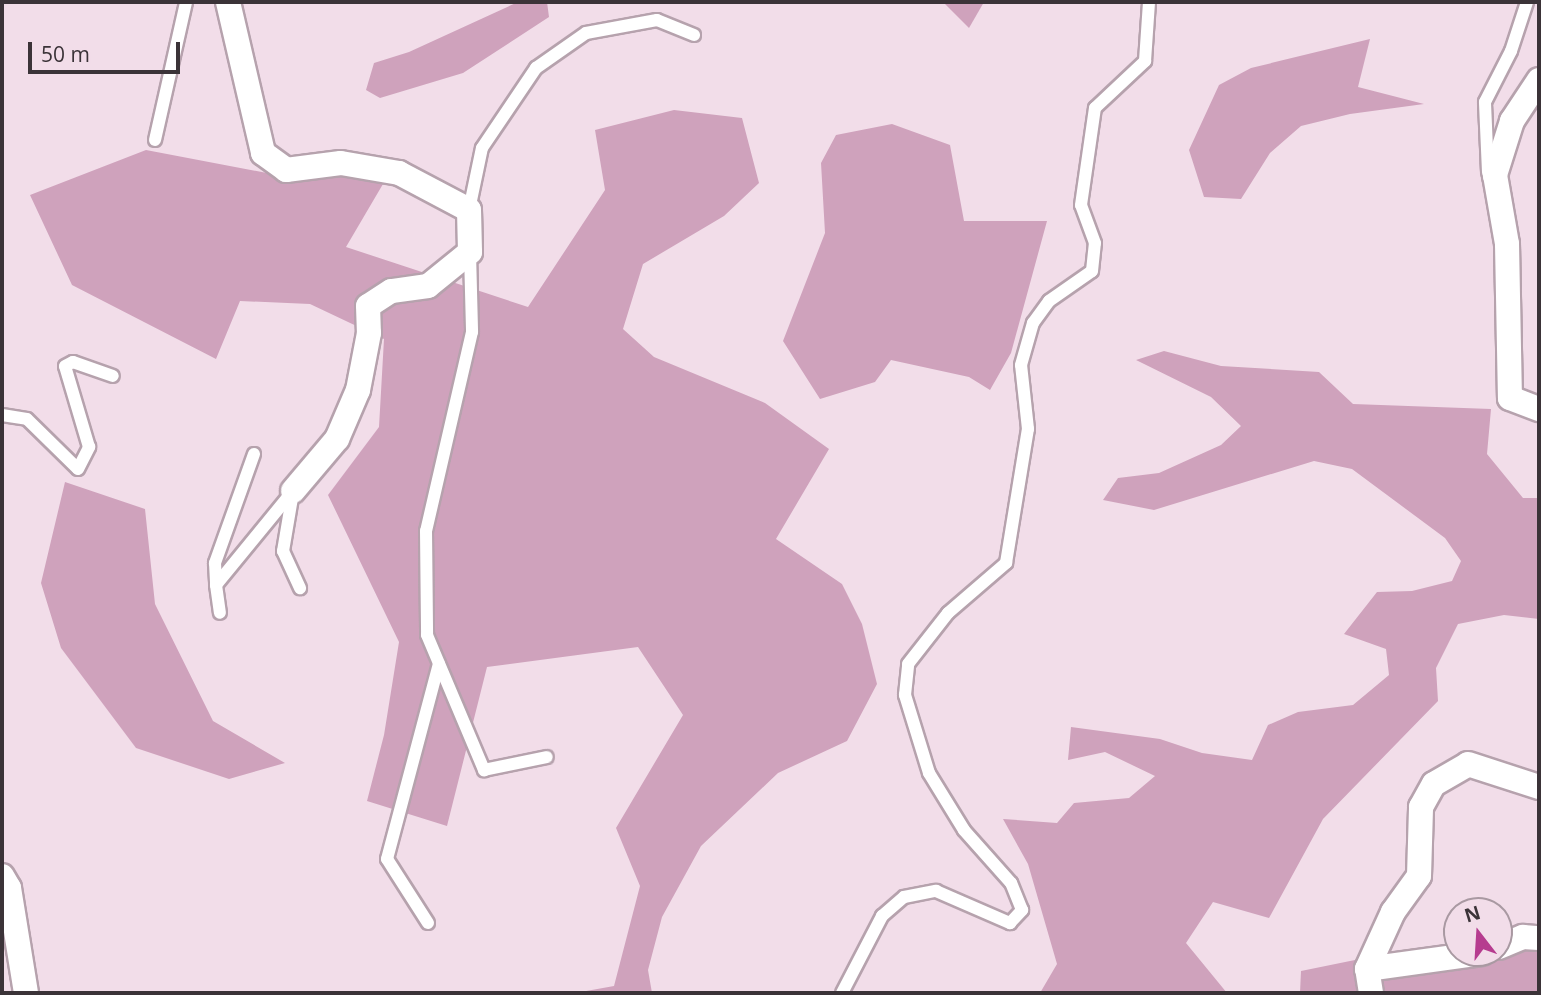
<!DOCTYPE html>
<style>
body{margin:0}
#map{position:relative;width:1541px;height:995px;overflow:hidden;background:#f2dde9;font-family:"Open Sans",sans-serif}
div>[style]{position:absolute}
.green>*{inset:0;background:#cfa2bc}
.roads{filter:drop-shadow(2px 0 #b6a2ad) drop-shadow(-2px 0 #b6a2ad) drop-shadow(0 2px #b6a2ad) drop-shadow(0 -2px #b6a2ad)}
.service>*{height:12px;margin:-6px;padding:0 6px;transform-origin:6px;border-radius:6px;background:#fff}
.minor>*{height:24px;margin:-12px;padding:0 12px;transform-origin:12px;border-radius:12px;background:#fff}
span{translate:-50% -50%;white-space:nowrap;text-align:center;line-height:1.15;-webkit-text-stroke:6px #f2dde9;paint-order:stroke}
.frame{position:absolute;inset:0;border:4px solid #3b3338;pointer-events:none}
.north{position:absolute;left:1443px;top:897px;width:70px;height:70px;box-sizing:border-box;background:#f2dde9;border:2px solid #a999a2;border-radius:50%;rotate:343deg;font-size:19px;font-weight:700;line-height:28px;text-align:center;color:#3b3338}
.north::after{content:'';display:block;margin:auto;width:24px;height:32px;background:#b63c8f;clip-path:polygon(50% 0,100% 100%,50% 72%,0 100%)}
.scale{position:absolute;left:28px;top:42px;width:152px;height:32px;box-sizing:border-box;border:4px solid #3b3338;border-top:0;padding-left:9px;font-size:21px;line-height:24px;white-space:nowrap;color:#3b3338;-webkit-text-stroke:5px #f2dde9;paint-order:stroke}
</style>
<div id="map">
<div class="green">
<i style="clip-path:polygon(518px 2px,547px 2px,549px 17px,463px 73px,380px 98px,366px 90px,374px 63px,409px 52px)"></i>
<i style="clip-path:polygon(943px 2px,984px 2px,969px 28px)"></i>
<i style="clip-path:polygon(1370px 39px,1358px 87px,1424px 104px,1350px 114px,1301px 126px,1270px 153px,1241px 199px,1204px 197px,1189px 150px,1219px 85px,1251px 68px)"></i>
<i style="clip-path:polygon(674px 110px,742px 118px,759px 183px,724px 216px,643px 264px,623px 329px,654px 357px,765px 403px,829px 449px,776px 539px,842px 584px,862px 624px,877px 684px,847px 741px,778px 773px,701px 846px,662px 917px,648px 970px,652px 993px,575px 993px,614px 986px,640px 886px,616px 828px,683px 715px,638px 647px,487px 667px,447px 826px,367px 801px,384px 735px,399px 642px,328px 495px,379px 427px,384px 339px,310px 304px,240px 301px,216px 359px,72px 285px,30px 195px,146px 150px,293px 178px,329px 173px,383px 184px,346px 247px,528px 307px,605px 190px,595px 130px)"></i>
<i style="clip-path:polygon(892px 124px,950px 145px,964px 221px,1047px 221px,1011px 353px,990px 390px,969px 377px,891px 360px,875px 382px,820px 399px,783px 341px,825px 233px,821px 163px,836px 135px)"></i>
<i style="clip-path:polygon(1164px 351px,1221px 366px,1319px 372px,1353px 404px,1491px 409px,1487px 454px,1523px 498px,1539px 498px,1539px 619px,1504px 615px,1458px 624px,1436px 668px,1438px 701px,1323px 819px,1269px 918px,1213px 902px,1186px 943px,1227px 993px,1040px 993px,1057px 964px,1028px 864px,1003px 819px,1057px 823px,1074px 803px,1129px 798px,1155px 776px,1105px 752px,1068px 760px,1071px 727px,1160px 739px,1202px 753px,1252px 760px,1268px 725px,1298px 712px,1353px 705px,1389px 675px,1386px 649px,1344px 634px,1377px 592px,1412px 591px,1452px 581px,1461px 561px,1445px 538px,1352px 469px,1314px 461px,1154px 510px,1103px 500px,1118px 478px,1159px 473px,1221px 445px,1241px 426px,1211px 397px,1136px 360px)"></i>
<i style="clip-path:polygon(65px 482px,145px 509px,155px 604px,213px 721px,285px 763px,229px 779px,136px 748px,61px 648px,41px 583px)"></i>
<i style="clip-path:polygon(1523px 946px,1539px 946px,1539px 991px,1380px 993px,1376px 981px,1487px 960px)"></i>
<i style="clip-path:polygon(1355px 960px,1360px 993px,1300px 993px,1301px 971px)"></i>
</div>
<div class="roads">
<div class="service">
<i style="left:155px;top:140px;width:141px;rotate:-77.3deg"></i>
<i style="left:1493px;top:174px;width:5px;rotate:-158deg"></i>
<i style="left:1488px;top:172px;width:70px;rotate:-92.5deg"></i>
<i style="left:1485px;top:102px;width:57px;rotate:-63deg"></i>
<i style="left:1511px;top:51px;width:52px;rotate:-71.9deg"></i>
<i style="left:469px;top:210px;width:63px;rotate:-78.2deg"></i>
<i style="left:482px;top:148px;width:97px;rotate:-56deg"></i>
<i style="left:536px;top:68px;width:61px;rotate:-35deg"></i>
<i style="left:586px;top:33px;width:72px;rotate:-10.4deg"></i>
<i style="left:657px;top:20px;width:40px;rotate:22deg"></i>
<i style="left:470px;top:253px;width:79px;rotate:88.5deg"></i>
<i style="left:472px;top:332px;width:204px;rotate:103deg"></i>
<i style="left:426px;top:531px;width:104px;rotate:89.4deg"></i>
<i style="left:427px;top:635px;width:147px;rotate:67.1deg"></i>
<i style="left:484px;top:770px;width:64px;rotate:-11.7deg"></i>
<i style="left:2px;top:415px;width:25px;rotate:9deg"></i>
<i style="left:27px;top:419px;width:71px;rotate:44.4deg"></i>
<i style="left:78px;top:469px;width:25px;rotate:-63deg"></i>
<i style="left:89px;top:447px;width:84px;rotate:-106.5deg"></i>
<i style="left:65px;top:366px;width:9px;rotate:-27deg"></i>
<i style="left:73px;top:362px;width:42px;rotate:19.3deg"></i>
<i style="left:254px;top:454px;width:116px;rotate:109.7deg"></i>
<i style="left:215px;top:563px;width:22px;rotate:87deg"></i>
<i style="left:216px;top:585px;width:122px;rotate:-50.7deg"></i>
<i style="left:293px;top:492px;width:60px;rotate:99.6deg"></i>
<i style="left:283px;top:551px;width:41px;rotate:65.3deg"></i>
<i style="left:216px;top:585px;width:28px;rotate:82deg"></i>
<i style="left:428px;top:923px;width:76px;rotate:-122.6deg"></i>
<i style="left:387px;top:859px;width:202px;rotate:-75.1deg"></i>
<i style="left:842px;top:993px;width:87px;rotate:-62.5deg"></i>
<i style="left:882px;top:916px;width:29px;rotate:-41deg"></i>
<i style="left:904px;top:897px;width:33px;rotate:-11deg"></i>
<i style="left:936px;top:891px;width:81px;rotate:23.4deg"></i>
<i style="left:1010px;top:923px;width:18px;rotate:-47deg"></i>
<i style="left:1022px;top:910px;width:29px;rotate:-112deg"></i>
<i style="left:1011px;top:883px;width:71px;rotate:-131.6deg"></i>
<i style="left:964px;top:830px;width:67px;rotate:-121.6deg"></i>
<i style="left:929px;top:773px;width:82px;rotate:-107.1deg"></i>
<i style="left:905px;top:695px;width:31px;rotate:-84deg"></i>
<i style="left:908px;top:664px;width:65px;rotate:-51.9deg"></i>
<i style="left:948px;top:613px;width:77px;rotate:-40.8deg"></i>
<i style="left:1006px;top:563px;width:136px;rotate:-80.7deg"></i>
<i style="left:1028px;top:429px;width:64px;rotate:-96.2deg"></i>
<i style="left:1021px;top:365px;width:44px;rotate:-74.1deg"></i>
<i style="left:1033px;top:323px;width:27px;rotate:-54deg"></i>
<i style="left:1049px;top:301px;width:52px;rotate:-34.9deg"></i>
<i style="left:1092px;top:271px;width:28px;rotate:-84deg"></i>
<i style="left:1095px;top:243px;width:40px;rotate:-110.2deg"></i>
<i style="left:1081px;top:205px;width:98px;rotate:-81.8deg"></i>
<i style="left:1095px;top:108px;width:69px;rotate:-43.2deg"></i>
<i style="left:1145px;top:61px;width:59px;rotate:-86.1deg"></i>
</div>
<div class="minor">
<i style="left:228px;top:2px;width:155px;rotate:76.9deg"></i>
<i style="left:263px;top:153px;width:29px;rotate:36deg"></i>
<i style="left:286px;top:170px;width:55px;rotate:-7.3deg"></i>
<i style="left:341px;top:163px;width:59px;rotate:9.8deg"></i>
<i style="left:399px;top:173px;width:79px;rotate:27.9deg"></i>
<i style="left:469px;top:210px;width:42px;rotate:88.6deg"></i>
<i style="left:470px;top:252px;width:54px;rotate:141deg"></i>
<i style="left:428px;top:286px;width:37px;rotate:172deg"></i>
<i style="left:391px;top:291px;width:27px;rotate:147deg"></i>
<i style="left:368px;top:306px;width:27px;rotate:88deg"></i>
<i style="left:369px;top:333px;width:58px;rotate:100.9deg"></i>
<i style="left:358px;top:390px;width:53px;rotate:113.2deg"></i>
<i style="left:337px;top:439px;width:68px;rotate:130.2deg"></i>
<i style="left:1539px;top:80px;width:49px;rotate:123.4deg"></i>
<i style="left:1512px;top:121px;width:57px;rotate:107.5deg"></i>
<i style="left:1495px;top:175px;width:70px;rotate:80.1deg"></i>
<i style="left:1507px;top:244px;width:154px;rotate:88.9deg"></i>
<i style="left:1510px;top:398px;width:31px;rotate:21deg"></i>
<i style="left:2px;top:876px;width:14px;rotate:60deg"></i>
<i style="left:9px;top:888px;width:106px;rotate:80.8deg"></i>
<i style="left:1499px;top:947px;width:26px;rotate:-23deg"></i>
<i style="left:1523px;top:937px;width:16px;rotate:4deg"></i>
<i style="left:1367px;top:969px;width:116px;rotate:-7.9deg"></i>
<i style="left:1371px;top:993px;width:24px;rotate:-99deg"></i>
<i style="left:1367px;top:969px;width:63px;rotate:-65.5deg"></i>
<i style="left:1393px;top:912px;width:44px;rotate:-54.2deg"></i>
<i style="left:1419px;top:876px;width:69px;rotate:-88.3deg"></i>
<i style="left:1421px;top:807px;width:26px;rotate:-61deg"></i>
<i style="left:1434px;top:784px;width:39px;rotate:-30deg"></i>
<i style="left:1468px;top:764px;width:75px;rotate:17.9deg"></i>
</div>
</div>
<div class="frame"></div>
<div class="north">N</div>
<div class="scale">50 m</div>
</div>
